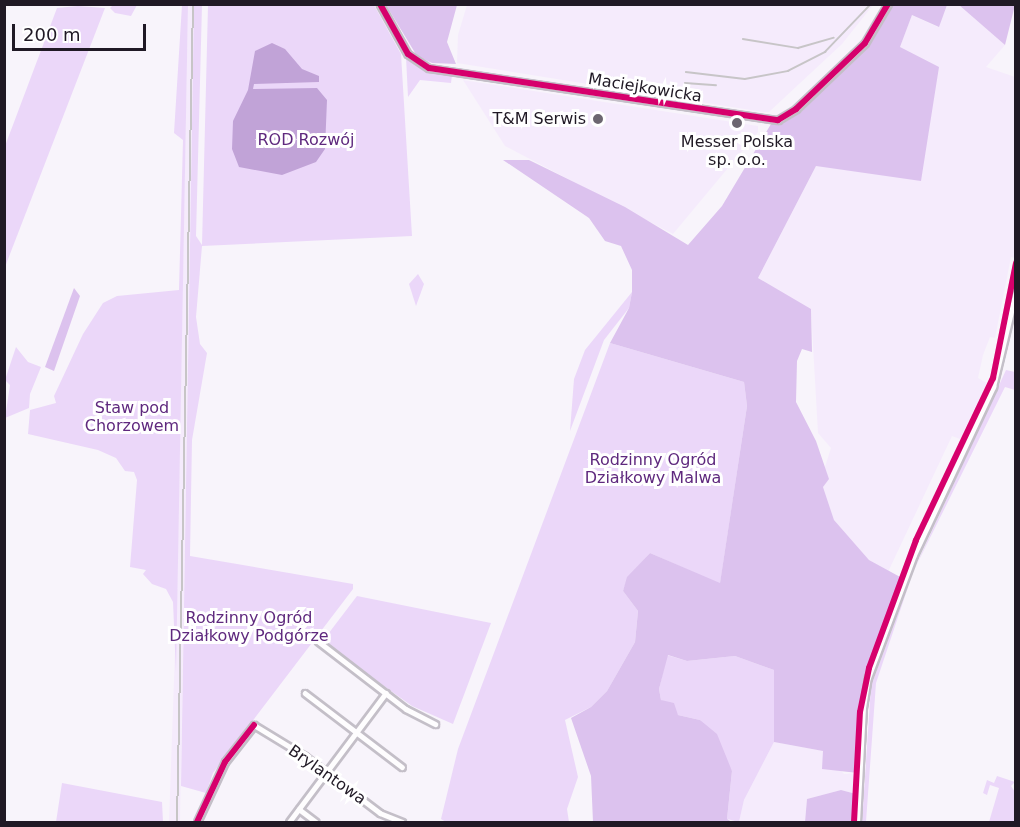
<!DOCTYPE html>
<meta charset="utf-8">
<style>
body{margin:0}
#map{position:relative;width:1020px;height:827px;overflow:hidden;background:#f8f4fb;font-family:"DejaVu Sans",sans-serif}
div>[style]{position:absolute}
.built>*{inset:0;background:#f5ebfc}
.green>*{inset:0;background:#ebd7f9}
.forest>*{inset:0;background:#dcc2ee}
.water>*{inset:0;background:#c1a3d7}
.roads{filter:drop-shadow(2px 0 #c4bfc8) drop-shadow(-2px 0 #c4bfc8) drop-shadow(0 2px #c4bfc8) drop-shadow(0 -2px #c4bfc8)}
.minor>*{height:4.5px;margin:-2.25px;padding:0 2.25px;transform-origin:2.25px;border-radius:2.25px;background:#fefdfe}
.rail>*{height:1.5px;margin:-0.75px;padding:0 0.75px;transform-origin:0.75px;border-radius:0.75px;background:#c7c5c7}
.cycleway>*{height:6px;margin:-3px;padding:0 3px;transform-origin:3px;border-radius:3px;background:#d6006c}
.dots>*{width:16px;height:16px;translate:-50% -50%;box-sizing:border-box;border:3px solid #fff;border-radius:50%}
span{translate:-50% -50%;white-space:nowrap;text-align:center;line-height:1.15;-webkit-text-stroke:6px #fff;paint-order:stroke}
.street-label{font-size:16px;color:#201925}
.poi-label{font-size:16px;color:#201925}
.right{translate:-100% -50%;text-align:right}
.park-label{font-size:16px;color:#5f297e}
.frame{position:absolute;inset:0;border:6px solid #201925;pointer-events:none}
.scale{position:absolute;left:12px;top:24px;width:134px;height:27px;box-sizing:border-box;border:3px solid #201925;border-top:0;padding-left:8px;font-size:18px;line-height:21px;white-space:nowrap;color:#201925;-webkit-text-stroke:4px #fff;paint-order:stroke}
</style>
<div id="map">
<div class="built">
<i style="clip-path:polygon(194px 4px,180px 822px,169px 822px,177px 595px,188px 5px)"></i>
<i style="clip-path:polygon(467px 5px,467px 4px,873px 5px,842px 44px,769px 112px,763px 112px,457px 63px,458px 35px)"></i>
<i style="clip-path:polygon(947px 5px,959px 5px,1005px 45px,986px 67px,1015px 77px,1015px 258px,1011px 257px,995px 338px,990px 337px,983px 355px,978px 378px,987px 383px,960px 439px,952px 436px,888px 572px,869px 560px,834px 520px,823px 487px,828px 479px,824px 470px,831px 448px,818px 433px,811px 310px,758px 278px,816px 166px,900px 47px,912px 15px,938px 27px)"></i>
<i style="clip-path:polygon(463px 80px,758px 126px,758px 132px,673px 234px,505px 146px)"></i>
<i style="clip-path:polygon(774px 742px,824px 751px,844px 774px,858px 773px,856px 794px,841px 790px,807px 799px,805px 822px,739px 822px,744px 800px)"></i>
</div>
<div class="green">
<i style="clip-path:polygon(113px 5px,113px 4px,137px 5px,131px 16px,115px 13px,110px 8px)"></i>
<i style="clip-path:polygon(182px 5px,188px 5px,176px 673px,173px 602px,166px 589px,152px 584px,143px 574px,146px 570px,130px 567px,137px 480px,134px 472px,125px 471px,116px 458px,98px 450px,28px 434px,30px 410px,56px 403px,54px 396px,83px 334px,103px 303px,117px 296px,179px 290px,183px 140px,174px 133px)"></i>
<i style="clip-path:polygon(194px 5px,202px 5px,196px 236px,202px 245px,208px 5px,374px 5px,401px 54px,412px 236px,202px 246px,196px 317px,200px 344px,207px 353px,192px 440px,190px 556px,353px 584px,353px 589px,213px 773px,206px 793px,181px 786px)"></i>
<i style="clip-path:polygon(78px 6px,105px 8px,5px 267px,5px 146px,57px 8px)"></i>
<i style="clip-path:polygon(406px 57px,422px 68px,452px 75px,451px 83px,420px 80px,408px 97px)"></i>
<i style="clip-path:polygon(418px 274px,424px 284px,416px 306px,409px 284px)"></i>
<i style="clip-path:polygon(632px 292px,629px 308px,604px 340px,570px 431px,574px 379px,585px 350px)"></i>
<i style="clip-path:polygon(610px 343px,744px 382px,747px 406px,720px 584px,650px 553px,628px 577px,623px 591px,638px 611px,635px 642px,607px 691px,591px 707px,565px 720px,578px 777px,567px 809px,569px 822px,446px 822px,441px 819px,458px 749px)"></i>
<i style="clip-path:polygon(16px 347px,28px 362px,41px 367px,30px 394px,29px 408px,5px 418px,10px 385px,5px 380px)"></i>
<i style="clip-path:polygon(1006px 370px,1015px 372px,1015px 390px,1005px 387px,913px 572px)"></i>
<i style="clip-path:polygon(909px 584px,876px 683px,866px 822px,862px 822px,871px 686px)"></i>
<i style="clip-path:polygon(357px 596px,491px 623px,453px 724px,412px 706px,322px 642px)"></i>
<i style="clip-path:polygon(667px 655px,687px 661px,735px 656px,774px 670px,774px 742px,744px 800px,739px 822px,727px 819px,732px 771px,700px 720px,678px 715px,661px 700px,659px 689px)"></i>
<i style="clip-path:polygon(997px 776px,1015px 782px,1011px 786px,1015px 792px,1015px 822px,989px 822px,999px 788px,990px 785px,987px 795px,983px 793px,987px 780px,994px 783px)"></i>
<i style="clip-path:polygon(62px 783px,162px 802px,163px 822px,56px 822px)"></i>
</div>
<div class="forest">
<i style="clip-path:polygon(386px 5px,457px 5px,447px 42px,456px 64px,432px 63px,417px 56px)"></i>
<i style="clip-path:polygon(892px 5px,947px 5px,939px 27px,912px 15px,900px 47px,939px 67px,921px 181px,816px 166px,758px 278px,811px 309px,812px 352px,802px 349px,797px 361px,796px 402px,816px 441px,829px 479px,823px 487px,834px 520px,869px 560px,902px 578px,862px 691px,858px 773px,822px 769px,823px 751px,774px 742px,774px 670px,735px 656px,687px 661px,668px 655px,659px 689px,661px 700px,674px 703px,678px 715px,700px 720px,717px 734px,732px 771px,727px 819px,732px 822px,593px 822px,591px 776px,571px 718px,591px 707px,607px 691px,635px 642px,638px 611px,623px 591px,627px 577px,650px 553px,720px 583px,747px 406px,744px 382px,610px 343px,629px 308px,632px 292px,632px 270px,621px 246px,605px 241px,589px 218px,503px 160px,529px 160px,625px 207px,688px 245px,722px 206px,771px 124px,787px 121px,801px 112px,873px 40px)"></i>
<i style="clip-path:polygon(959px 5px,1015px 5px,1005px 45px)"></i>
<i style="clip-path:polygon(74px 288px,80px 296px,54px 371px,45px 367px)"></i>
<i style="clip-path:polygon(841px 790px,856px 794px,854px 822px,805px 822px,807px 799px)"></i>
</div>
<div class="water">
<i style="clip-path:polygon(272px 43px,285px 49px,302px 69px,319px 76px,319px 82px,254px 84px,253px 89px,317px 88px,327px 100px,325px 149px,316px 162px,282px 175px,239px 167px,232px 149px,233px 121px,248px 90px,255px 51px)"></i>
</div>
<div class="roads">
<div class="minor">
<i style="left:380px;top:4px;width:57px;rotate:60.8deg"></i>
<i style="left:408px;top:54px;width:25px;rotate:34deg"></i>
<i style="left:429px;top:68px;width:353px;rotate:8.5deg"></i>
<i style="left:778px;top:120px;width:21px;rotate:-31deg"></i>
<i style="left:796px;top:109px;width:95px;rotate:-43.7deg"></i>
<i style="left:865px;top:43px;width:45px;rotate:-59.5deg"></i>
<i style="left:318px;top:641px;width:111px;rotate:37.7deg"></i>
<i style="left:406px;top:709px;width:33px;rotate:27deg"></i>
<i style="left:305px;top:693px;width:122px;rotate:37.3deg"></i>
<i style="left:299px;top:809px;width:21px;rotate:37deg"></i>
<i style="left:197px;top:822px;width:66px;rotate:-65deg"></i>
<i style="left:225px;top:762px;width:47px;rotate:-51.9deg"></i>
<i style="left:254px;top:725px;width:60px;rotate:31.3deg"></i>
<i style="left:305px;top:756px;width:94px;rotate:37.2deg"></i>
<i style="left:380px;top:813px;width:24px;rotate:22deg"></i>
<i style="left:289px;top:822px;width:161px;rotate:-53.1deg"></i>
<i style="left:857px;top:822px;width:114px;rotate:-87deg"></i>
<i style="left:863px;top:708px;width:30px;rotate:-81deg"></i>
<i style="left:868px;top:678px;width:131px;rotate:-69.5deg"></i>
<i style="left:914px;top:555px;width:186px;rotate:-64.8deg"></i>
<i style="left:993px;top:387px;width:99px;rotate:-76.5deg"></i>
</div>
</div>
<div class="rail">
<i style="left:743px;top:39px;width:56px;rotate:9.3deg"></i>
<i style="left:798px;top:48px;width:37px;rotate:-16deg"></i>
<i style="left:686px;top:72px;width:59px;rotate:6.8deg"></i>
<i style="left:745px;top:79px;width:44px;rotate:-10.5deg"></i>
<i style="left:788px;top:71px;width:42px;rotate:-27.2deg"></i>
<i style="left:825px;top:52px;width:66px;rotate:-46.2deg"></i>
<i style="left:685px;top:83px;width:31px;rotate:4deg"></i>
<i style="left:177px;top:822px;width:818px;rotate:-88.88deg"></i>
</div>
<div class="cycleway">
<i style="left:380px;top:4px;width:57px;rotate:60.8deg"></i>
<i style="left:408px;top:54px;width:25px;rotate:34deg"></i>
<i style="left:429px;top:68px;width:353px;rotate:8.5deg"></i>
<i style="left:778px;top:120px;width:21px;rotate:-31deg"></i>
<i style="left:796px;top:109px;width:95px;rotate:-43.7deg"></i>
<i style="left:865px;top:43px;width:45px;rotate:-59.5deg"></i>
<i style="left:197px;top:822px;width:66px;rotate:-65deg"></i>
<i style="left:225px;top:762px;width:47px;rotate:-51.9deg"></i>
<i style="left:854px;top:822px;width:110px;rotate:-86.9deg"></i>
<i style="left:860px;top:712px;width:45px;rotate:-78.4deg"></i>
<i style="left:869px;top:668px;width:136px;rotate:-69.8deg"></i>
<i style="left:916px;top:540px;width:179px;rotate:-64.6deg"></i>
<i style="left:993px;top:378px;width:117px;rotate:-78.7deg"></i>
</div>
<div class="dots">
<i style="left:598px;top:119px;background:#6c6670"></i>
<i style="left:737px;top:123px;background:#6c6670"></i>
</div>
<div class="street-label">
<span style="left:645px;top:88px;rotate:9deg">Maciejkowicka</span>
<span style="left:327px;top:775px;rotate:35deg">Brylantowa</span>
</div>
<div class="poi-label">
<span class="right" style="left:586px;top:119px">T&amp;M Serwis</span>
<span style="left:737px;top:151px">Messer Polska<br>sp. o.o.</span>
</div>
<div class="park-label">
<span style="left:306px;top:140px">ROD Rozwój</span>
<span style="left:132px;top:417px">Staw pod<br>Chorzowem</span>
<span style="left:653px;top:469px">Rodzinny Ogród<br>Działkowy Malwa</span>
<span style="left:249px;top:627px">Rodzinny Ogród<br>Działkowy Podgórze</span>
</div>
<div class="frame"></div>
<div class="scale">200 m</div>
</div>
